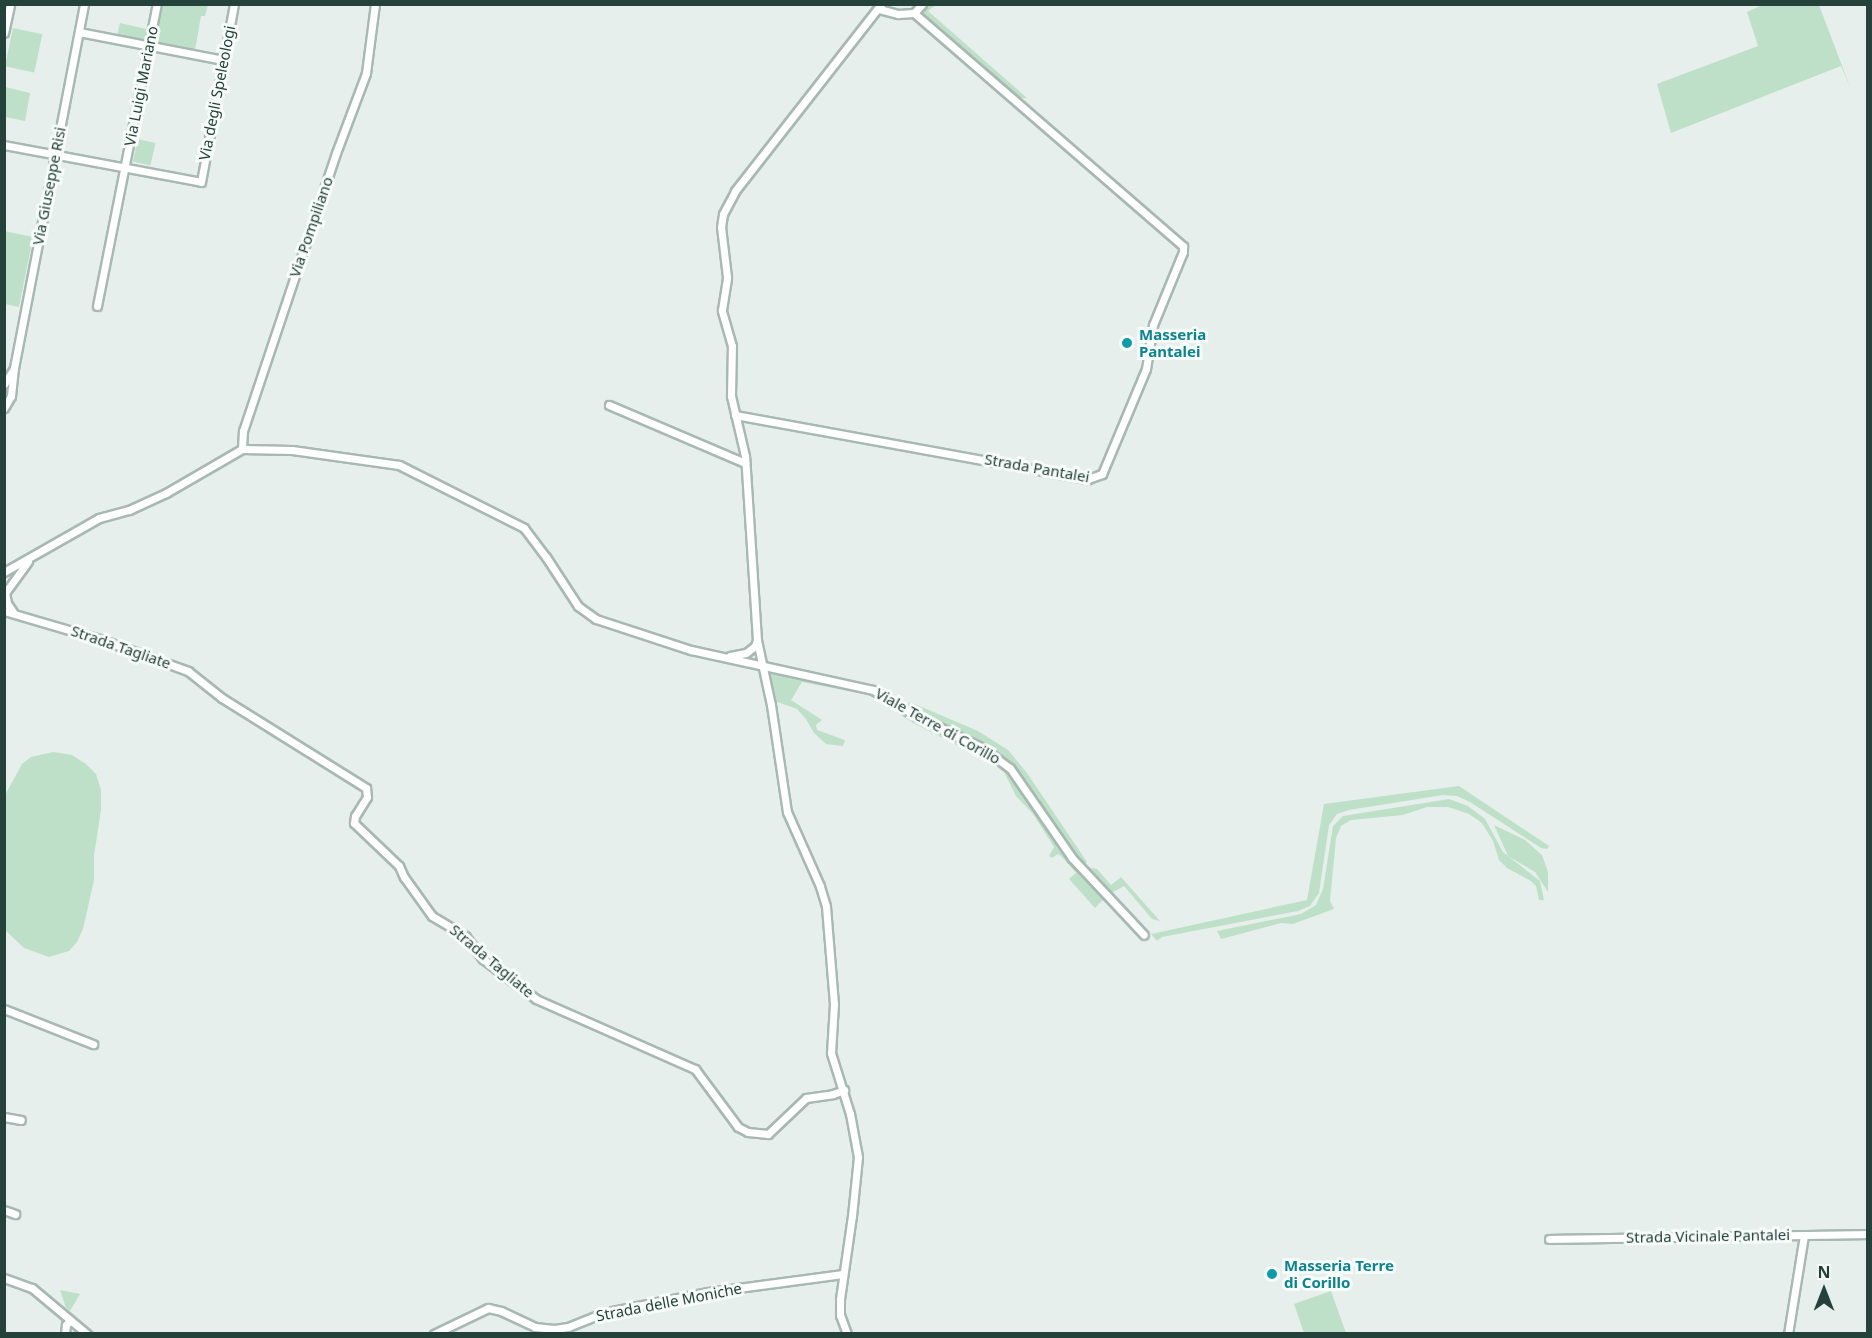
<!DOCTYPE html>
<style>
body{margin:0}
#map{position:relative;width:1872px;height:1338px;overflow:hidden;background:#e6efeb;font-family:"Noto Sans",sans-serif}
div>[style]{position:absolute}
.green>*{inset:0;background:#bfe0c8;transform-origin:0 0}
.roads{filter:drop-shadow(2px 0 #a8b8b2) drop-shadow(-2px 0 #a8b8b2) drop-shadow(0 2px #a8b8b2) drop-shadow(0 -2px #a8b8b2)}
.minor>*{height:7px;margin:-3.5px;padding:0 3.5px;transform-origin:3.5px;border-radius:3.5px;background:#fff}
.dots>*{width:16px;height:16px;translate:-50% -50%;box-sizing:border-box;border:3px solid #f7fbf9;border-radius:50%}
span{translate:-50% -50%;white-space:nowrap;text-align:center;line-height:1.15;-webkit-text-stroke:6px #f7fbf9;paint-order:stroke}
.street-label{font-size:15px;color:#24423a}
.culture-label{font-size:15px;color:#0d838f;font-weight:700}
.left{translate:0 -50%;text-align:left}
.frame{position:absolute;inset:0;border:6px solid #24423a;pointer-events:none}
.north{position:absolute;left:1794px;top:1260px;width:60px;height:60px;-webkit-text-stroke:4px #f7fbf9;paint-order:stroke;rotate:0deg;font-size:16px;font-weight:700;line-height:24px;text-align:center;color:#24423a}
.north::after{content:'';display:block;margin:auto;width:21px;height:27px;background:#24423a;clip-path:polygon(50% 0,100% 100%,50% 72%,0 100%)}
</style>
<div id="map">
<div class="green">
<i style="clip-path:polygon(163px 4px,208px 5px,205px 16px,201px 16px,195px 50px,155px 43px)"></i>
<i style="clip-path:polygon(926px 5px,936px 5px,928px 11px,1027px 98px,1017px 98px,921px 14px,921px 9px)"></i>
<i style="clip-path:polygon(1819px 5px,1850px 87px,1841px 66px,1671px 133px,1657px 84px,1758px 46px,1747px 12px,1762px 5px)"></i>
<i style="left:120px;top:23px;width:27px;height:12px;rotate:13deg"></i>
<i style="left:13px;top:28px;width:30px;height:39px;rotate:12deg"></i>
<i style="clip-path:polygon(5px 87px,30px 93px,25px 121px,5px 117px)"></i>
<i style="left:138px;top:139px;width:18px;height:23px;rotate:13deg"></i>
<i style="clip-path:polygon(4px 231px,33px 237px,19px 307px,5px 304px)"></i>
<i style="clip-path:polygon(767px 668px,867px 689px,1003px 763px,1106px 897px,1095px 908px,1069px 879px,1076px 873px,1062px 857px,1058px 854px,1052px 858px,1049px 856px,1054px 847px,1033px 814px,1016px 796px,1004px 772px,996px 765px,915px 724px,869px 695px,802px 682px,791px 700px,822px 720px,816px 725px,817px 730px,845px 740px,843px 746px,826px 744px,814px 733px,806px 719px,797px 709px,772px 700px)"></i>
<i style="clip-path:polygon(858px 682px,879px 689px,907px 705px,910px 702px,978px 731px,1008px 750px,1027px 773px,1087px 862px,1082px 866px,1064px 844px,1022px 781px,1000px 756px)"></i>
<i style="clip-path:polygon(53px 752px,72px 755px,86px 764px,96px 774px,101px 790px,101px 810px,94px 856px,94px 880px,83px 929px,77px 942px,69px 951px,49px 957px,24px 948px,5px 930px,4px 797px,22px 764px,31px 757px)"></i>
<i style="clip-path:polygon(1459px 786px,1549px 846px,1547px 849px,1541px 848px,1470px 802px,1457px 796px,1443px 795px,1349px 810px,1337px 814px,1329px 825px,1319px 893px,1310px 906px,1298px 911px,1162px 937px,1157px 941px,1151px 934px,1307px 900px,1324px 804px)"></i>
<i style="clip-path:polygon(1449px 799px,1468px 806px,1485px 819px,1503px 852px,1540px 881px,1544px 900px,1539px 900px,1536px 886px,1531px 881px,1507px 868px,1499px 860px,1493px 841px,1482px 823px,1469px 814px,1448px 807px,1427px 807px,1403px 815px,1351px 820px,1341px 826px,1336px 838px,1330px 901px,1334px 909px,1293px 924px,1281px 923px,1221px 939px,1217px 931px,1301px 914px,1316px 905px,1323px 889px,1333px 826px,1343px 816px)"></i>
<i style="clip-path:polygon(1494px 825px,1525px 840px,1542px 855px,1548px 872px,1548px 892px,1535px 872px,1508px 856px)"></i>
<i style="clip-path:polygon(1092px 868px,1097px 869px,1111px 885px,1121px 877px,1160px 921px,1152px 919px,1124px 886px,1110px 894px,1089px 873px)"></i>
<i style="clip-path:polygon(60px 1290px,80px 1294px,70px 1311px,66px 1308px)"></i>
<i style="clip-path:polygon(1331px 1291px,1346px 1333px,1304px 1333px,1294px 1304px)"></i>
</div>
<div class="roads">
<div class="minor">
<i style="left:879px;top:9px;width:20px;rotate:15deg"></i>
<i style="left:898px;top:14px;width:16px;rotate:-4deg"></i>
<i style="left:914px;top:13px;width:12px;rotate:-48deg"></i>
<i style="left:79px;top:32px;width:147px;rotate:11deg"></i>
<i style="left:4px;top:33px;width:30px;rotate:-78deg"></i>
<i style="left:4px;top:145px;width:200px;rotate:10.6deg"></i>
<i style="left:201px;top:182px;width:181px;rotate:-79.5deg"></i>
<i style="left:97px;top:306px;width:308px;rotate:-78.8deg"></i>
<i style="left:4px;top:384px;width:17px;rotate:-57deg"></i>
<i style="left:609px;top:405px;width:148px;rotate:23.1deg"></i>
<i style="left:4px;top:408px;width:14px;rotate:-60deg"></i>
<i style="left:11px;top:396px;width:28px;rotate:-84deg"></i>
<i style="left:14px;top:368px;width:371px;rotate:-79.1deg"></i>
<i style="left:735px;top:415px;width:359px;rotate:10.3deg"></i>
<i style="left:1088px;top:479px;width:15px;rotate:-20deg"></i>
<i style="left:1102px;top:474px;width:114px;rotate:-67.3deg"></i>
<i style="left:1146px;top:369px;width:45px;rotate:-81deg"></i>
<i style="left:1153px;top:325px;width:79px;rotate:-67.7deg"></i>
<i style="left:1183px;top:252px;width:6px;rotate:-90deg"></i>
<i style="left:1183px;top:246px;width:356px;rotate:-139.1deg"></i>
<i style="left:242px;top:449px;width:18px;rotate:-87deg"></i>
<i style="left:243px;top:431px;width:293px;rotate:-71.5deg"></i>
<i style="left:336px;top:153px;width:85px;rotate:-69.4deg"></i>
<i style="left:366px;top:73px;width:70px;rotate:-82.6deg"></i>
<i style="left:4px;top:572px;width:109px;rotate:-29.6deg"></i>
<i style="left:99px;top:518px;width:31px;rotate:-15deg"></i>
<i style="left:129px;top:510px;width:41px;rotate:-24.7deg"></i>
<i style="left:166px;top:493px;width:88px;rotate:-30.1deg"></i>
<i style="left:242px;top:449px;width:50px;rotate:1.1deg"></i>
<i style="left:292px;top:450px;width:108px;rotate:8deg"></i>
<i style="left:399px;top:465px;width:140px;rotate:26.7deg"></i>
<i style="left:524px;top:528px;width:36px;rotate:53deg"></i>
<i style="left:546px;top:557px;width:59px;rotate:56.9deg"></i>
<i style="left:578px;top:606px;width:22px;rotate:36deg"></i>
<i style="left:596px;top:619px;width:100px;rotate:18.1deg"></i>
<i style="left:691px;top:650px;width:186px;rotate:12.4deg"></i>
<i style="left:873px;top:690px;width:50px;rotate:31.2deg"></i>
<i style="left:916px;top:716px;width:74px;rotate:25.5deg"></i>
<i style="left:983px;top:748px;width:34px;rotate:37deg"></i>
<i style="left:1010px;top:768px;width:109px;rotate:55.4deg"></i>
<i style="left:1072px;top:858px;width:105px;rotate:46.9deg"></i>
<i style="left:4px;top:611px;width:100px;rotate:16.3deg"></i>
<i style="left:100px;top:639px;width:94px;rotate:20deg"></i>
<i style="left:188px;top:671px;width:43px;rotate:38.5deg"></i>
<i style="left:222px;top:698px;width:170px;rotate:32deg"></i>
<i style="left:366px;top:788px;width:9px;rotate:84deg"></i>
<i style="left:367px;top:797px;width:22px;rotate:122deg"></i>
<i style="left:355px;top:816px;width:7px;rotate:98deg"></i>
<i style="left:354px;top:823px;width:62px;rotate:43.7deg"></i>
<i style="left:399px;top:866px;width:12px;rotate:66deg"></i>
<i style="left:404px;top:877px;width:48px;rotate:54.3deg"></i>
<i style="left:432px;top:916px;width:39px;rotate:31deg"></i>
<i style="left:465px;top:936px;width:29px;rotate:52deg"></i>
<i style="left:483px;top:959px;width:66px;rotate:37deg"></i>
<i style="left:536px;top:999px;width:174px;rotate:23.8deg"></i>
<i style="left:695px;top:1069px;width:72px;rotate:53.4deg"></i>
<i style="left:738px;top:1127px;width:11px;rotate:27deg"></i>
<i style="left:748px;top:1132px;width:20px;rotate:6deg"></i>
<i style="left:768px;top:1134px;width:52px;rotate:-43.5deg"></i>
<i style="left:806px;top:1098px;width:27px;rotate:-8deg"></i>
<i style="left:833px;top:1094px;width:12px;rotate:-20deg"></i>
<i style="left:13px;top:612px;width:11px;rotate:-124deg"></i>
<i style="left:7px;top:603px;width:10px;rotate:-101deg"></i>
<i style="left:5px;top:593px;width:39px;rotate:-54deg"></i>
<i style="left:730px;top:656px;width:16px;rotate:-11deg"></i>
<i style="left:746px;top:653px;width:11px;rotate:-38deg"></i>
<i style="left:755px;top:646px;width:6px;rotate:-72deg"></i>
<i style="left:4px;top:1009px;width:96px;rotate:21.5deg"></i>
<i style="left:4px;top:1117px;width:17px;rotate:10deg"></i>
<i style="left:4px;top:1210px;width:12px;rotate:20deg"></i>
<i style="left:1549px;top:1239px;width:319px;rotate:-0.9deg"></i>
<i style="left:4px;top:1278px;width:30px;rotate:20deg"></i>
<i style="left:32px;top:1288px;width:72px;rotate:39.9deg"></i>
<i style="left:65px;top:1334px;width:9px;rotate:-84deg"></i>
<i style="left:66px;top:1325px;width:6px;rotate:-51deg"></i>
<i style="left:434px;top:1334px;width:60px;rotate:-25.7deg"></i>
<i style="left:488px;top:1308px;width:13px;rotate:13deg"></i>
<i style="left:501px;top:1311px;width:38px;rotate:25deg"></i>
<i style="left:535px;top:1327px;width:19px;rotate:6deg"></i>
<i style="left:554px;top:1329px;width:14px;rotate:-8deg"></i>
<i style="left:568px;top:1327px;width:37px;rotate:-22deg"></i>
<i style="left:602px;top:1313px;width:108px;rotate:-11.2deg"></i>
<i style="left:708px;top:1292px;width:136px;rotate:-7.6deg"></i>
<i style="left:847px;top:1334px;width:20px;rotate:-110deg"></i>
<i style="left:840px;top:1315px;width:16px;rotate:-90deg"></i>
<i style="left:840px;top:1299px;width:84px;rotate:-81.8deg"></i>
<i style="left:852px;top:1216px;width:59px;rotate:-84.2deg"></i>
<i style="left:858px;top:1157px;width:44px;rotate:-100.5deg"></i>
<i style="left:850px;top:1114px;width:64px;rotate:-107.3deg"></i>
<i style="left:831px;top:1053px;width:49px;rotate:-86.5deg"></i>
<i style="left:834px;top:1004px;width:98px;rotate:-94.7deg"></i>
<i style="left:826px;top:906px;width:21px;rotate:-107deg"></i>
<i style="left:820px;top:886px;width:81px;rotate:-114deg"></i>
<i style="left:787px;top:812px;width:108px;rotate:-98.5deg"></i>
<i style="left:771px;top:705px;width:66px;rotate:-102.2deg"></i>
<i style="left:757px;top:640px;width:184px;rotate:-93.7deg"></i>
<i style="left:745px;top:456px;width:62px;rotate:-103.1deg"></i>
<i style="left:731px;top:396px;width:50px;rotate:-88.9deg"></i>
<i style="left:732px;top:346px;width:37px;rotate:-106deg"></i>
<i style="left:722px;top:310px;width:33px;rotate:-81deg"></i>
<i style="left:727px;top:277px;width:50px;rotate:-96.8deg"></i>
<i style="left:721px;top:227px;width:13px;rotate:-81deg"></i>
<i style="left:723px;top:214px;width:26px;rotate:-62deg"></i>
<i style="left:735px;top:191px;width:237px;rotate:-52deg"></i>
<i style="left:1788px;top:1334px;width:100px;rotate:-80.8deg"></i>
</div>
</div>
<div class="dots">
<i style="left:1127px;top:343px;background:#0f9aa8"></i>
<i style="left:1272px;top:1274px;background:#0f9aa8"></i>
</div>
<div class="street-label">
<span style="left:141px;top:86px;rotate:-79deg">Via Luigi Mariano</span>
<span style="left:217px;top:93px;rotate:-79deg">Via degli Speleologi</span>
<span style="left:49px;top:186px;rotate:-79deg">Via Giuseppe Risi</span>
<span style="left:311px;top:227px;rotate:-71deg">Via Pompiliano</span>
<span style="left:1037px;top:468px;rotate:10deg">Strada Pantalei</span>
<span style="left:121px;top:647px;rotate:19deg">Strada Tagliate</span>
<span style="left:938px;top:726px;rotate:29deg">Viale Terre di Corillo</span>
<span style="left:492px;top:961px;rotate:40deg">Strada Tagliate</span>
<span style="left:1708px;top:1236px;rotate:-1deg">Strada Vicinale Pantalei</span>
<span style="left:669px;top:1302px;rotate:-11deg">Strada delle Moniche</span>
</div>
<div class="culture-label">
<span class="left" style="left:1139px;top:343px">Masseria<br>Pantalei</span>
<span class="left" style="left:1284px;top:1274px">Masseria Terre<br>di Corillo</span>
</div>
<div class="frame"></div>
<div class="north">N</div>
</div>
